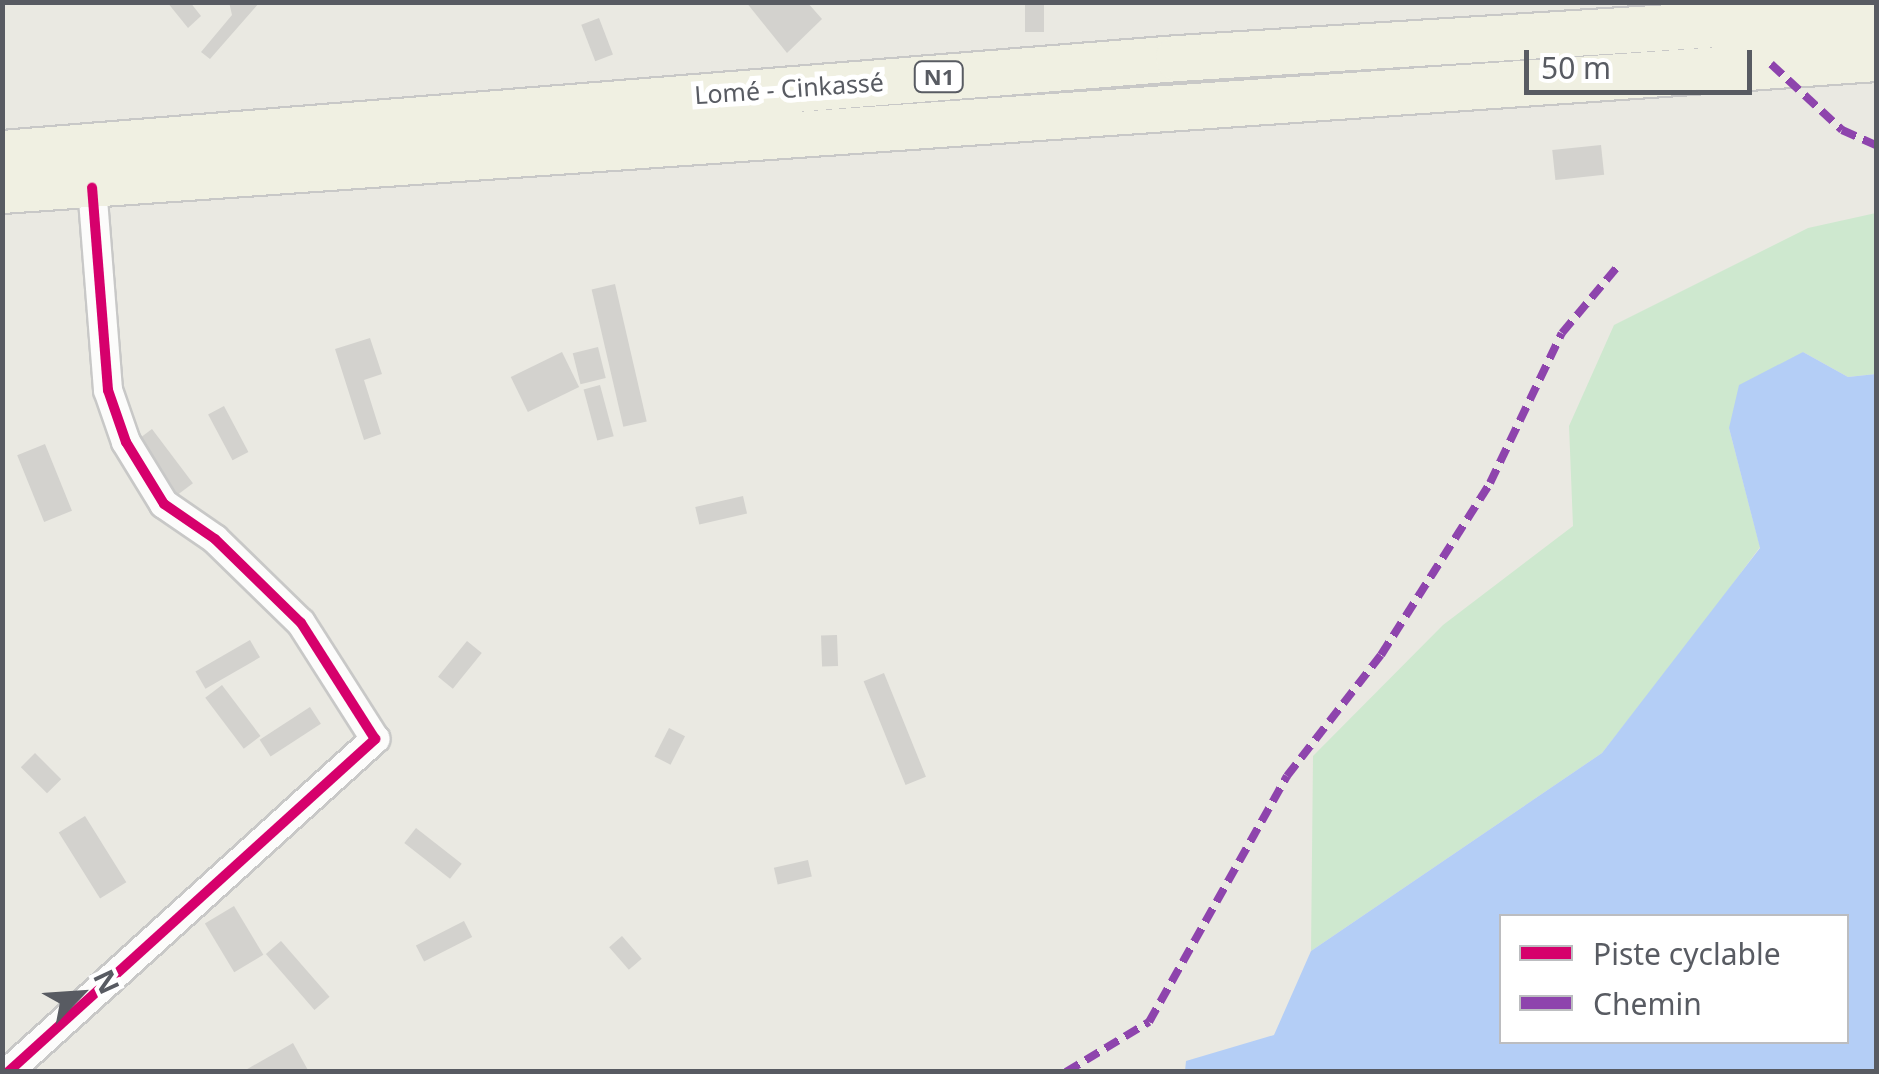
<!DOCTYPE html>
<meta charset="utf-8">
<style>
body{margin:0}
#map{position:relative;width:1879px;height:1074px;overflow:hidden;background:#eae9e2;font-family:"Noto Sans",sans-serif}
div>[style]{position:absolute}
.green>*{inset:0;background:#cee8cf}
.water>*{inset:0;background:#b4cef6}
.building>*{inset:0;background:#d3d2ce;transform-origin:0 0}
.roads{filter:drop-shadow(2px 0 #c8c8c7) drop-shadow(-2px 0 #c8c8c7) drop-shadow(0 2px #c8c8c7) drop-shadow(0 -2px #c8c8c7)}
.minor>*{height:28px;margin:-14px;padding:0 14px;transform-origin:14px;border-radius:14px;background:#fcfcfb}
.trunk>*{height:45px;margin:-22.5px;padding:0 22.5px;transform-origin:22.5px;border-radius:22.5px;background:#f0f0e2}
.quiet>*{height:8px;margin-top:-4px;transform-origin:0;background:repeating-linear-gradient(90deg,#8e44ad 0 15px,transparent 0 23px)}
.cycleway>*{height:10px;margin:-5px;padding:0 5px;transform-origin:5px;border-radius:5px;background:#d6006c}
span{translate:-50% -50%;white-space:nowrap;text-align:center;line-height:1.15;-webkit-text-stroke:10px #fff;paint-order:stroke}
.shield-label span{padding:2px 8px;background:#fff;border:2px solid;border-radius:8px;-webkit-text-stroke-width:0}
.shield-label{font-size:22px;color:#585b62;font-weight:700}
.street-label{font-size:25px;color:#585b62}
.frame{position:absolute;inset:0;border:5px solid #585b62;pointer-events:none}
.legend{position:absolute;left:1499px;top:914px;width:350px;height:130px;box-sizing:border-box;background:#fff;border:2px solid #bcbdc0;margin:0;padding:12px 18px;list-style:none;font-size:30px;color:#585b62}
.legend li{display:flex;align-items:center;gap:20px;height:50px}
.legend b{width:50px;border:2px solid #bcbdc0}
.north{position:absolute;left:30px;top:944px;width:100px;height:100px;-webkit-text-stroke:8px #fff;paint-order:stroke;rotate:65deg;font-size:28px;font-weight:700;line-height:40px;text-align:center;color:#585b62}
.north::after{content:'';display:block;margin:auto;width:35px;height:45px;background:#585b62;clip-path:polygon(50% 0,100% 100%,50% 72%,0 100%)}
.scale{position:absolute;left:1524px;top:50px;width:228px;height:45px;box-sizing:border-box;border:5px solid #585b62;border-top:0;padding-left:12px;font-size:30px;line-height:35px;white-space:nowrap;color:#585b62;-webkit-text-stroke:8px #fff;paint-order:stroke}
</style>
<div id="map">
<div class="green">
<i style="clip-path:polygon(1876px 213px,1876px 374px,1848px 377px,1803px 352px,1729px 428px,1760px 547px,1695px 635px,1602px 753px,1311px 951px,1313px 756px,1443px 625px,1573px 526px,1569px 426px,1614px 325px,1808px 228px)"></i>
</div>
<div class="water">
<i style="clip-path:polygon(evenodd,1803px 352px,1848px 377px,1876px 374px,1876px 1071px,1185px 1071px,1186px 1061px,1274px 1035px,1311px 951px,1602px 753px,1760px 548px,1729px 428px,1739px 385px,1803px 352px,1502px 916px,1846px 916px,1846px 1042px,1502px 1042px,1502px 916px)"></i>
</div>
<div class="building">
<i style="clip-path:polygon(167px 2px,190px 2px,201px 16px,188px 28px)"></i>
<i style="clip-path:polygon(229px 2px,260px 2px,210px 59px,201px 52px,232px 15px)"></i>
<i style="clip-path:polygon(746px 2px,807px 2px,822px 19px,787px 53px)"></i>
<i style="left:1025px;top:2px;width:19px;height:30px"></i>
<i style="left:599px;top:18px;width:39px;height:19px;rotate:69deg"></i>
<i style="left:1601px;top:145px;width:30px;height:49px;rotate:84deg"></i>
<i style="left:615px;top:284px;width:141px;height:24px;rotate:77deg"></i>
<i style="clip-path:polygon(370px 338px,382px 374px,364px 380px,381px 434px,364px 440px,335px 349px)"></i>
<i style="left:598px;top:347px;width:32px;height:26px;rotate:76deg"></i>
<i style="left:562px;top:352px;width:39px;height:57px;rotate:64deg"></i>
<i style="left:600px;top:385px;width:53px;height:17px;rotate:75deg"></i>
<i style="left:224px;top:406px;width:52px;height:18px;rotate:62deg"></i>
<i style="left:152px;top:429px;width:68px;height:20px;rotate:53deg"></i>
<i style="left:45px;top:444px;width:72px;height:30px;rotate:68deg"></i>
<i style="left:743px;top:496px;width:18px;height:49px;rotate:77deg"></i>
<i style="left:837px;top:635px;width:31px;height:16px;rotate:88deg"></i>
<i style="left:250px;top:640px;width:20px;height:63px;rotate:60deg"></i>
<i style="left:467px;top:641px;width:19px;height:46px;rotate:39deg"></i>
<i style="left:884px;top:673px;width:112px;height:22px;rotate:68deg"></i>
<i style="left:222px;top:685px;width:64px;height:21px;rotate:53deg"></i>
<i style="left:310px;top:707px;width:20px;height:60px;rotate:57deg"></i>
<i style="left:669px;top:728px;width:18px;height:32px;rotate:27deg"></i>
<i style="left:35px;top:753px;width:37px;height:20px;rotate:45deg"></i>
<i style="left:85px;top:816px;width:78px;height:31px;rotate:58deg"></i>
<i style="left:416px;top:828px;width:58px;height:19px;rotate:38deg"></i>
<i style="left:808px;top:860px;width:17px;height:35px;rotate:77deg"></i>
<i style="left:234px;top:906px;width:57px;height:34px;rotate:59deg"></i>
<i style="left:464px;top:921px;width:18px;height:54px;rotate:63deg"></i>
<i style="left:622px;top:936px;width:30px;height:17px;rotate:49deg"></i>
<i style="left:281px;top:941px;width:74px;height:20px;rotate:49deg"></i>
<i style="clip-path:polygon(293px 1043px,309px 1072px,242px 1072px)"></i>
</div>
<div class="roads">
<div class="minor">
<i style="left:8px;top:1072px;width:496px;rotate:-42.2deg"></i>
<i style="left:375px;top:739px;width:138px;rotate:-122.5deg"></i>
<i style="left:301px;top:623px;width:120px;rotate:-135.7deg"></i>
<i style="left:215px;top:539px;width:62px;rotate:-145.5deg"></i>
<i style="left:164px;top:504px;width:73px;rotate:-121.5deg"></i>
<i style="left:126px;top:442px;width:55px;rotate:-109.1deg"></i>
<i style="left:108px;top:390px;width:203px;rotate:-94.5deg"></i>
</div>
<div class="trunk">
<i style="left:2px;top:153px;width:1180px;rotate:-4.62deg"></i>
<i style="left:1178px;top:58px;width:699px;rotate:-3.61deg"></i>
<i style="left:2px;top:190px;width:1879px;rotate:-4.03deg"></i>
</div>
</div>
<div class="quiet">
<i style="left:1771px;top:64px;width:97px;rotate:42.9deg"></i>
<i style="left:1842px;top:130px;width:37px;rotate:24deg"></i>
<i style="left:1066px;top:1072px;width:97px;rotate:-31.1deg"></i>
<i style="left:1149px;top:1022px;width:282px;rotate:-60.7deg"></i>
<i style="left:1287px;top:776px;width:153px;rotate:-52.2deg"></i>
<i style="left:1381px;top:655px;width:204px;rotate:-57.6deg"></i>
<i style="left:1490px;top:483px;width:166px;rotate:-64.4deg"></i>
<i style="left:1562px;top:333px;width:87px;rotate:-50.1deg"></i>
</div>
<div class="cycleway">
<i style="left:8px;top:1072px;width:496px;rotate:-42.2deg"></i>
<i style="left:375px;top:739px;width:138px;rotate:-122.5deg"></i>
<i style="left:301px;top:623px;width:120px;rotate:-135.7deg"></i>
<i style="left:215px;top:539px;width:62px;rotate:-145.5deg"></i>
<i style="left:164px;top:504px;width:73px;rotate:-121.5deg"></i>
<i style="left:126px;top:442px;width:55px;rotate:-109.1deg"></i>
<i style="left:108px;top:390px;width:203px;rotate:-94.5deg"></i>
</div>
<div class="shield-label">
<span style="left:939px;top:77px">N1</span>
</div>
<div class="street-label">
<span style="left:789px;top:88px;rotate:-4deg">Lomé - Cinkassé</span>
</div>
<div class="frame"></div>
<ul class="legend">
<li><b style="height:12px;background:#d6006c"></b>Piste cyclable</li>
<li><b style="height:12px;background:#8e44ad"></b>Chemin</li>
</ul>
<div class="north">N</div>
<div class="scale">50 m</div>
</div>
